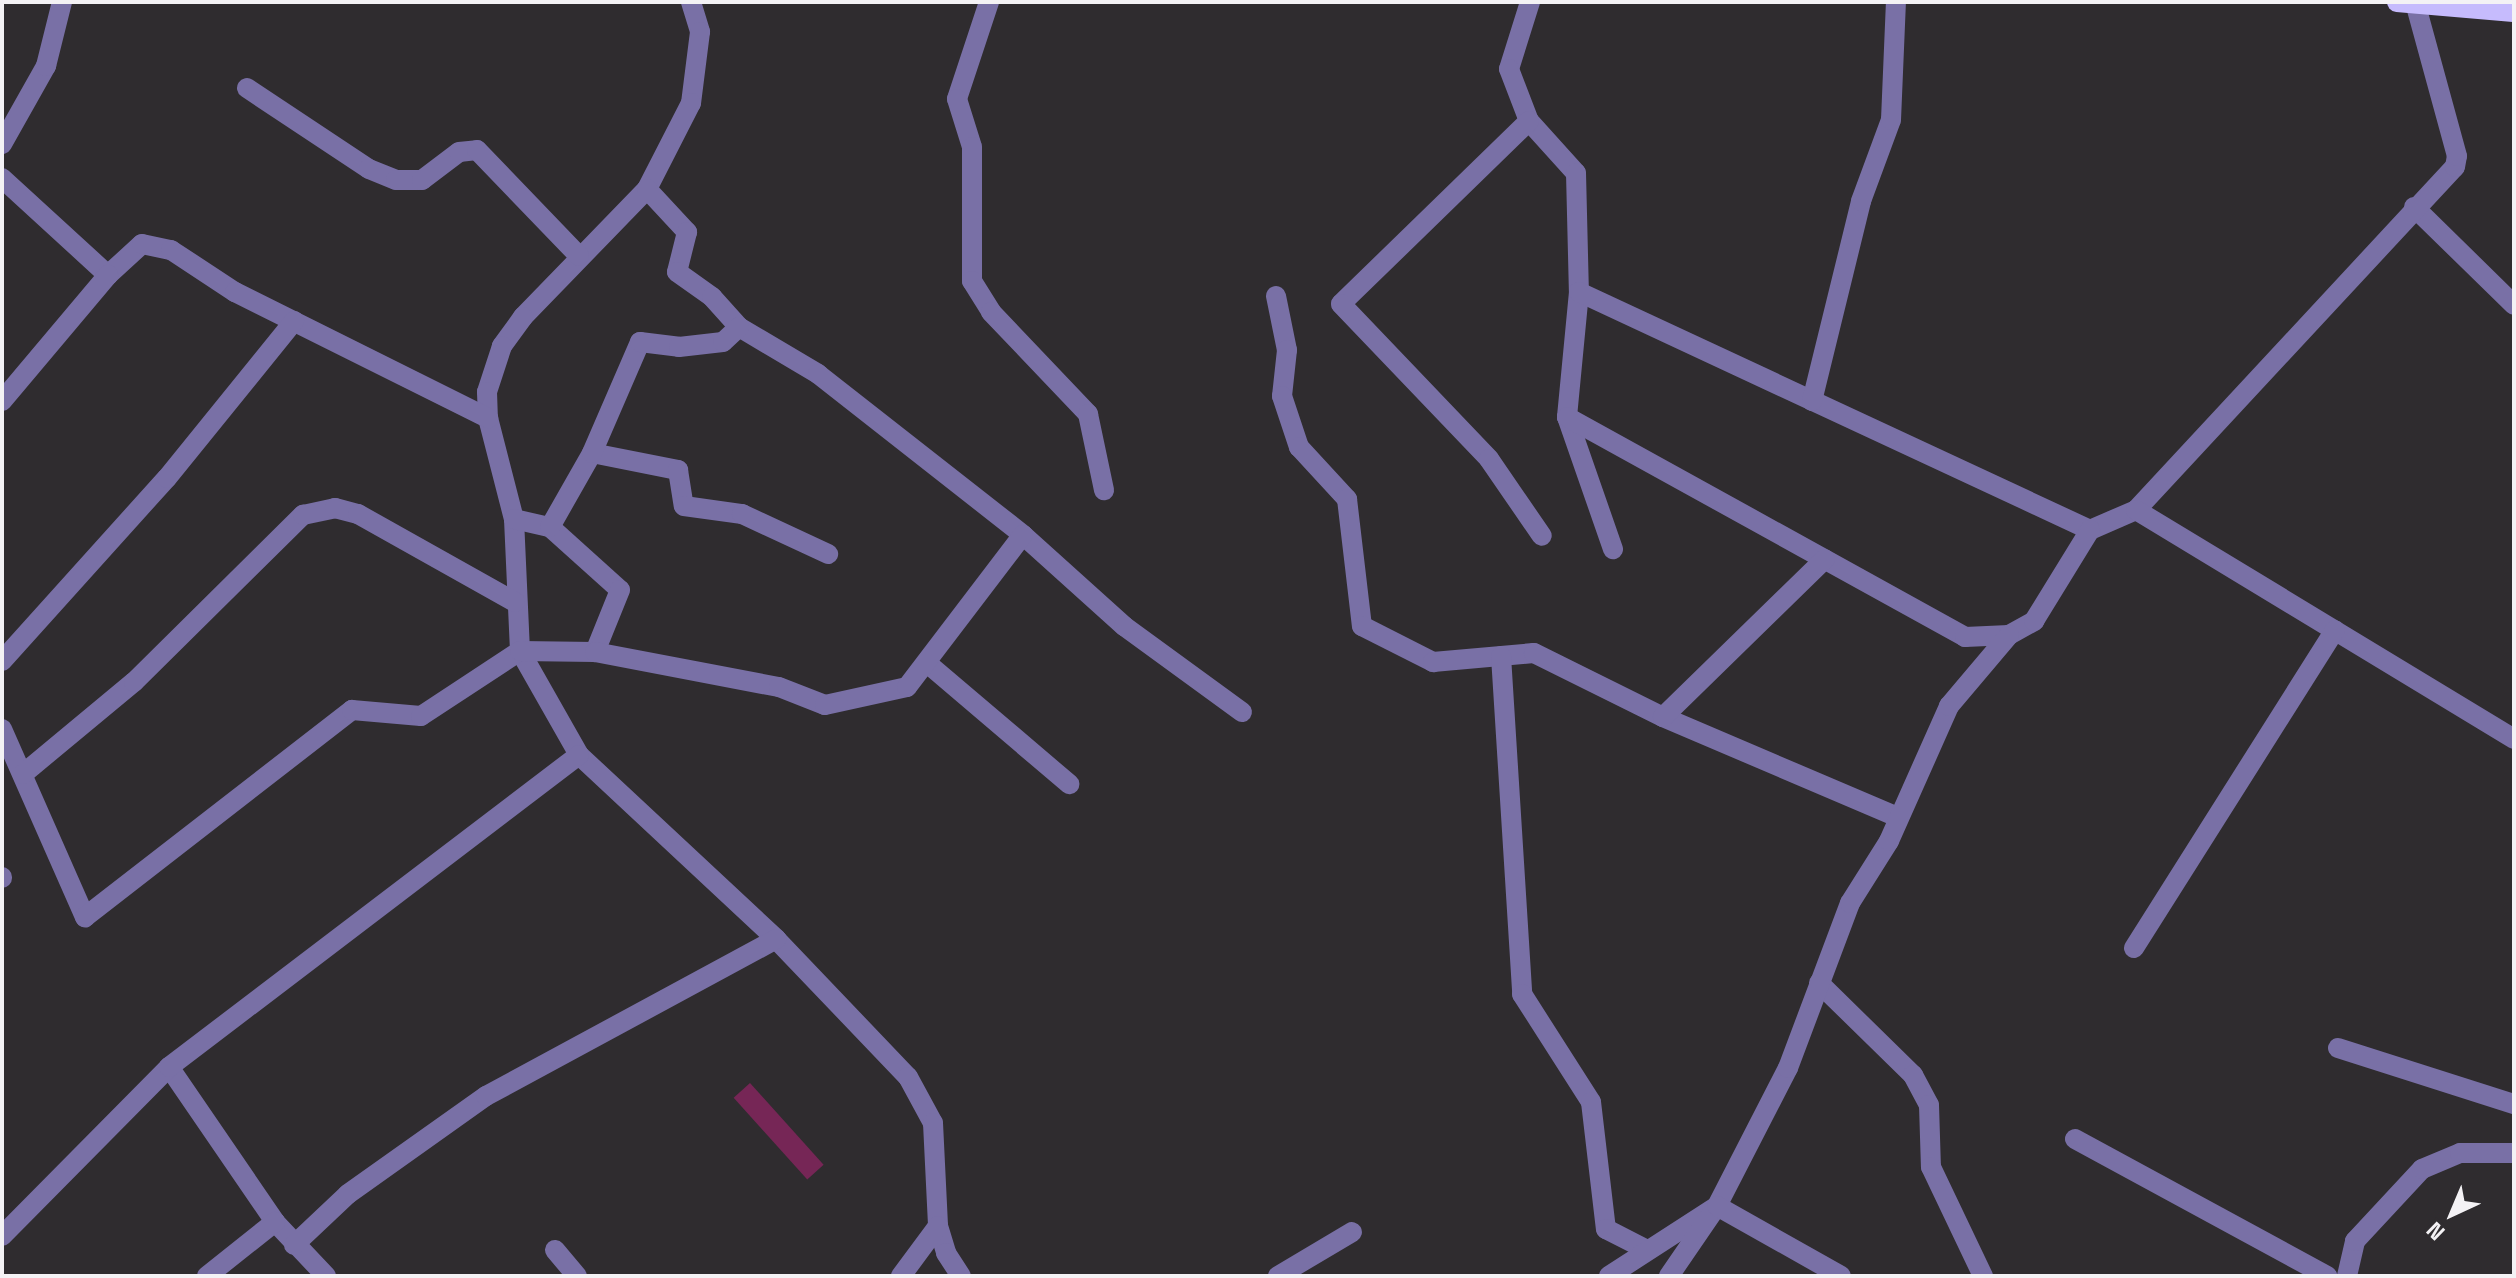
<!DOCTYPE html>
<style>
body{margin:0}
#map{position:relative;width:2516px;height:1278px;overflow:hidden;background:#2f2c2f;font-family:"Space Grotesk",sans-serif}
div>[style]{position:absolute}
.building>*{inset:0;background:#762656;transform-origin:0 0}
.minor>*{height:20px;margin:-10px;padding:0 10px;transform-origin:10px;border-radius:10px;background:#7970a6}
.major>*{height:20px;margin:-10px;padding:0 10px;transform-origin:10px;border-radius:10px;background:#c6bbfd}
span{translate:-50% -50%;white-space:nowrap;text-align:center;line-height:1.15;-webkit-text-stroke:7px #2f2c2f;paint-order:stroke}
.frame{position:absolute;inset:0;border:4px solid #f4f2f5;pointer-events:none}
.north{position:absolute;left:2412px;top:1174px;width:80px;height:80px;-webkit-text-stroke:6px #2f2c2f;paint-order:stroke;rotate:224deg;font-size:22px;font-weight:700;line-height:32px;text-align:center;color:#f4f2f5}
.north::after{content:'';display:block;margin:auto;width:28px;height:36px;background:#f4f2f5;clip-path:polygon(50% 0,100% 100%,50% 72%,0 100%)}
</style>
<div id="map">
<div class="building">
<i style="left:750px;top:1083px;width:110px;height:22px;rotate:48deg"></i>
</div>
<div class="minor">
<i style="left:691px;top:2px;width:31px;rotate:73deg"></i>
<i style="left:700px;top:32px;width:72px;rotate:97.2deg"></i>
<i style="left:691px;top:103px;width:97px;rotate:117.1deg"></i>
<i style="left:647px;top:189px;width:178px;rotate:134.1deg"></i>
<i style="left:523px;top:317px;width:36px;rotate:126deg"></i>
<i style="left:502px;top:346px;width:48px;rotate:108.1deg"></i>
<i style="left:487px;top:392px;width:26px;rotate:88deg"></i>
<i style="left:488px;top:418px;width:104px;rotate:75.6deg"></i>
<i style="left:514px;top:519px;width:132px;rotate:87.4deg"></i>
<i style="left:520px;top:651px;width:120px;rotate:60.4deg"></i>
<i style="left:579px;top:755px;width:270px;rotate:43deg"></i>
<i style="left:776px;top:939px;width:191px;rotate:46.3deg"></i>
<i style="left:908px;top:1077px;width:52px;rotate:61.5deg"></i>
<i style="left:933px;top:1123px;width:103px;rotate:87.2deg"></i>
<i style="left:938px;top:1226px;width:28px;rotate:73deg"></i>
<i style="left:946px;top:1253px;width:27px;rotate:57deg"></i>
<i style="left:989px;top:2px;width:102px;rotate:108.3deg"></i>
<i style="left:957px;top:99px;width:50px;rotate:72.6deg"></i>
<i style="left:972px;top:147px;width:134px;rotate:90deg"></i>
<i style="left:972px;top:281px;width:36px;rotate:58deg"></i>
<i style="left:991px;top:312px;width:141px;rotate:46.4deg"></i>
<i style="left:1088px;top:414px;width:78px;rotate:78.1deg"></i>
<i style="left:1530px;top:2px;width:70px;rotate:107.4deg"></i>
<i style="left:1509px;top:69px;width:56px;rotate:69deg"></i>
<i style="left:1529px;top:121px;width:70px;rotate:47.9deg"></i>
<i style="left:1576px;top:173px;width:119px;rotate:88.6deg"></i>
<i style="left:1579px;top:292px;width:126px;rotate:95.5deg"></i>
<i style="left:1567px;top:417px;width:140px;rotate:70.8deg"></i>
<i style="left:247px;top:88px;width:146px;rotate:33.6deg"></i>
<i style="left:369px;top:169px;width:29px;rotate:22deg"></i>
<i style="left:396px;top:180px;width:26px"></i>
<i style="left:422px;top:180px;width:46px;rotate:-37.1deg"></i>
<i style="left:459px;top:152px;width:18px;rotate:-6deg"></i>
<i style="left:477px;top:150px;width:147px;rotate:46.1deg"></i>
<i style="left:1529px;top:121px;width:262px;rotate:135.8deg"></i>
<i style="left:1341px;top:304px;width:214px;rotate:46.3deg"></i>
<i style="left:1489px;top:459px;width:93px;rotate:55.5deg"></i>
<i style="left:2px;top:144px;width:90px;rotate:-60.6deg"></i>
<i style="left:46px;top:66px;width:66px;rotate:-76deg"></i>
<i style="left:2px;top:178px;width:144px;rotate:42.5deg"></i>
<i style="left:108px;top:275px;width:46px;rotate:-42.4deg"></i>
<i style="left:142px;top:244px;width:30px;rotate:12deg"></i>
<i style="left:171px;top:250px;width:77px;rotate:33.3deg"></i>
<i style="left:235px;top:292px;width:283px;rotate:26.5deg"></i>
<i style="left:647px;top:189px;width:59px;rotate:47.1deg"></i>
<i style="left:687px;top:232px;width:41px;rotate:104deg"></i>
<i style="left:677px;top:272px;width:43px;rotate:35.5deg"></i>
<i style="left:712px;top:297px;width:40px;rotate:48deg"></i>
<i style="left:739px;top:327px;width:92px;rotate:30.7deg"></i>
<i style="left:818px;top:374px;width:261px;rotate:38.1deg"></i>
<i style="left:1023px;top:535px;width:136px;rotate:42deg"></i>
<i style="left:1124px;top:626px;width:146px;rotate:36.1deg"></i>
<i style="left:2414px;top:207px;width:140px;rotate:44.4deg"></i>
<i style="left:1579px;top:292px;width:564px;rotate:24.97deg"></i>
<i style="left:2090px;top:530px;width:50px;rotate:-23.5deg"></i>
<i style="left:2136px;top:510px;width:468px;rotate:-47.1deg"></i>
<i style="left:2455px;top:167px;width:11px;rotate:-80deg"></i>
<i style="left:2457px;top:156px;width:160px;rotate:-105.3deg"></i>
<i style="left:1276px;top:296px;width:55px;rotate:78.5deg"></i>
<i style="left:1287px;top:350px;width:46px;rotate:96.2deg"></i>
<i style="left:1282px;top:396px;width:54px;rotate:71.6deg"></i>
<i style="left:1299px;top:447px;width:71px;rotate:47.3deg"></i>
<i style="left:1347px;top:499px;width:128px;rotate:83.3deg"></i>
<i style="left:1362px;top:626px;width:80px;rotate:26.9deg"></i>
<i style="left:1433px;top:662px;width:101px;rotate:-5.1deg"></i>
<i style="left:1534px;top:653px;width:144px;rotate:26.4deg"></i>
<i style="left:1663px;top:717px;width:255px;rotate:23.1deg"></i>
<i style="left:2px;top:401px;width:165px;rotate:-49.9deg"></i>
<i style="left:1812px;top:401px;width:206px;rotate:-76.2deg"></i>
<i style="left:1861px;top:201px;width:86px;rotate:-69.7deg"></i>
<i style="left:1891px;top:120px;width:118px;rotate:-87.6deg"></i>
<i style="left:1567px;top:417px;width:455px;rotate:28.9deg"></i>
<i style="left:1965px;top:637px;width:44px;rotate:-2.6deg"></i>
<i style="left:2009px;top:635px;width:29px;rotate:-29deg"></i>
<i style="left:2034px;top:621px;width:107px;rotate:-58.4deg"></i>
<i style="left:592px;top:453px;width:88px;rotate:11.2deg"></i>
<i style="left:678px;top:470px;width:36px;rotate:81deg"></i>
<i style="left:684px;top:506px;width:59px;rotate:7.9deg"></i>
<i style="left:742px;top:514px;width:95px;rotate:24.9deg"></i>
<i style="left:2136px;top:510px;width:442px;rotate:31.2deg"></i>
<i style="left:514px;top:519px;width:37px;rotate:13deg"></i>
<i style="left:550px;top:527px;width:94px;rotate:42deg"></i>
<i style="left:620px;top:590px;width:67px;rotate:112deg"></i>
<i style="left:550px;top:527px;width:85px;rotate:-60.4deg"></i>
<i style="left:592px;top:453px;width:121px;rotate:-66.6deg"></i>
<i style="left:640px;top:342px;width:39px;rotate:7deg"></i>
<i style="left:679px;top:347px;width:44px;rotate:-6.5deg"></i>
<i style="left:723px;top:342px;width:22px;rotate:-43deg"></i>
<i style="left:1501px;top:656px;width:339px;rotate:86.4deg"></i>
<i style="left:1522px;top:994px;width:128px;rotate:57.4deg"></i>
<i style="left:1591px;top:1102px;width:128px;rotate:83.3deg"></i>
<i style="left:1606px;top:1229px;width:46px;rotate:27.1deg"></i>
<i style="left:2px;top:661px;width:246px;rotate:-48deg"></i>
<i style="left:167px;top:478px;width:202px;rotate:-51deg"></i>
<i style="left:927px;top:663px;width:187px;rotate:40.4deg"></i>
<i style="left:1663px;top:717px;width:226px;rotate:-44.3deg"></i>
<i style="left:2px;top:729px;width:206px;rotate:66.2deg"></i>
<i style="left:85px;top:917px;width:338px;rotate:-37.8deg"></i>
<i style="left:352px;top:710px;width:69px;rotate:5deg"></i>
<i style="left:421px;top:716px;width:118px;rotate:-33.3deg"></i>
<i style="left:520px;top:651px;width:75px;rotate:0.8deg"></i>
<i style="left:595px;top:652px;width:187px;rotate:10.8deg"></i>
<i style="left:779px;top:687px;width:49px;rotate:21.4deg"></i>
<i style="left:825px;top:705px;width:84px;rotate:-12.4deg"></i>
<i style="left:907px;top:687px;width:191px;rotate:-52.7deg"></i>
<i style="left:23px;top:774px;width:144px;rotate:-39.7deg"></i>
<i style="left:134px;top:682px;width:238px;rotate:-44.7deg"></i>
<i style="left:303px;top:515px;width:33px;rotate:-12deg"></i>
<i style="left:335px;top:508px;width:24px;rotate:15deg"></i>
<i style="left:358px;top:514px;width:180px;rotate:29.3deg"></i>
<i style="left:2px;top:877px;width:1px;rotate:90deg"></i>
<i style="left:2134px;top:948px;width:376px;rotate:-57.7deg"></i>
<i style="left:1819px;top:983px;width:132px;rotate:44.4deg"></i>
<i style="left:1913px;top:1075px;width:34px;rotate:62deg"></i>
<i style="left:1929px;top:1105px;width:62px;rotate:88.2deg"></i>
<i style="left:1931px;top:1167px;width:121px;rotate:64.5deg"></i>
<i style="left:2338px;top:1048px;width:185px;rotate:17.7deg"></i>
<i style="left:169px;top:1067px;width:188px;rotate:55.6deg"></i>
<i style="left:275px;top:1222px;width:74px;rotate:46.6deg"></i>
<i style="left:2075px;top:1139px;width:287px;rotate:28.5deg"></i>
<i style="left:2px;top:1236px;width:238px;rotate:-45.3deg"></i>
<i style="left:169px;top:1067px;width:515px;rotate:-37.27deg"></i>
<i style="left:294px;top:1245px;width:74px;rotate:-43.4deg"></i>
<i style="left:348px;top:1194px;width:169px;rotate:-35.4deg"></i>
<i style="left:486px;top:1096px;width:330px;rotate:-28.4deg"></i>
<i style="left:555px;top:1250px;width:34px;rotate:50deg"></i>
<i style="left:207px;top:1276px;width:87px;rotate:-38.5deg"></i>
<i style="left:901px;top:1276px;width:62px;rotate:-53.5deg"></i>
<i style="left:1278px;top:1276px;width:86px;rotate:-30.7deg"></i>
<i style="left:1609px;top:1276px;width:129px;rotate:-32.9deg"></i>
<i style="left:1717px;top:1206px;width:155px;rotate:-62.8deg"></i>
<i style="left:1788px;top:1068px;width:176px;rotate:-69.4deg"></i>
<i style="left:1850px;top:903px;width:73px;rotate:-57.8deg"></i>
<i style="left:1889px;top:841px;width:148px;rotate:-66deg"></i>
<i style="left:1949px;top:706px;width:93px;rotate:-49.8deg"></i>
<i style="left:1669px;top:1276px;width:85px;rotate:-55.6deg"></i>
<i style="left:1717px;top:1206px;width:142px;rotate:29.4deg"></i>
<i style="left:2347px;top:1276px;width:36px;rotate:-77deg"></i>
<i style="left:2355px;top:1241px;width:98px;rotate:-47.1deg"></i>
<i style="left:2422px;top:1169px;width:41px;rotate:-22.8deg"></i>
<i style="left:2460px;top:1153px;width:53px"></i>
</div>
<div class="major">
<i style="left:2397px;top:2px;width:117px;rotate:4.9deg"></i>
</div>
<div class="frame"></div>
<div class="north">N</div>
</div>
